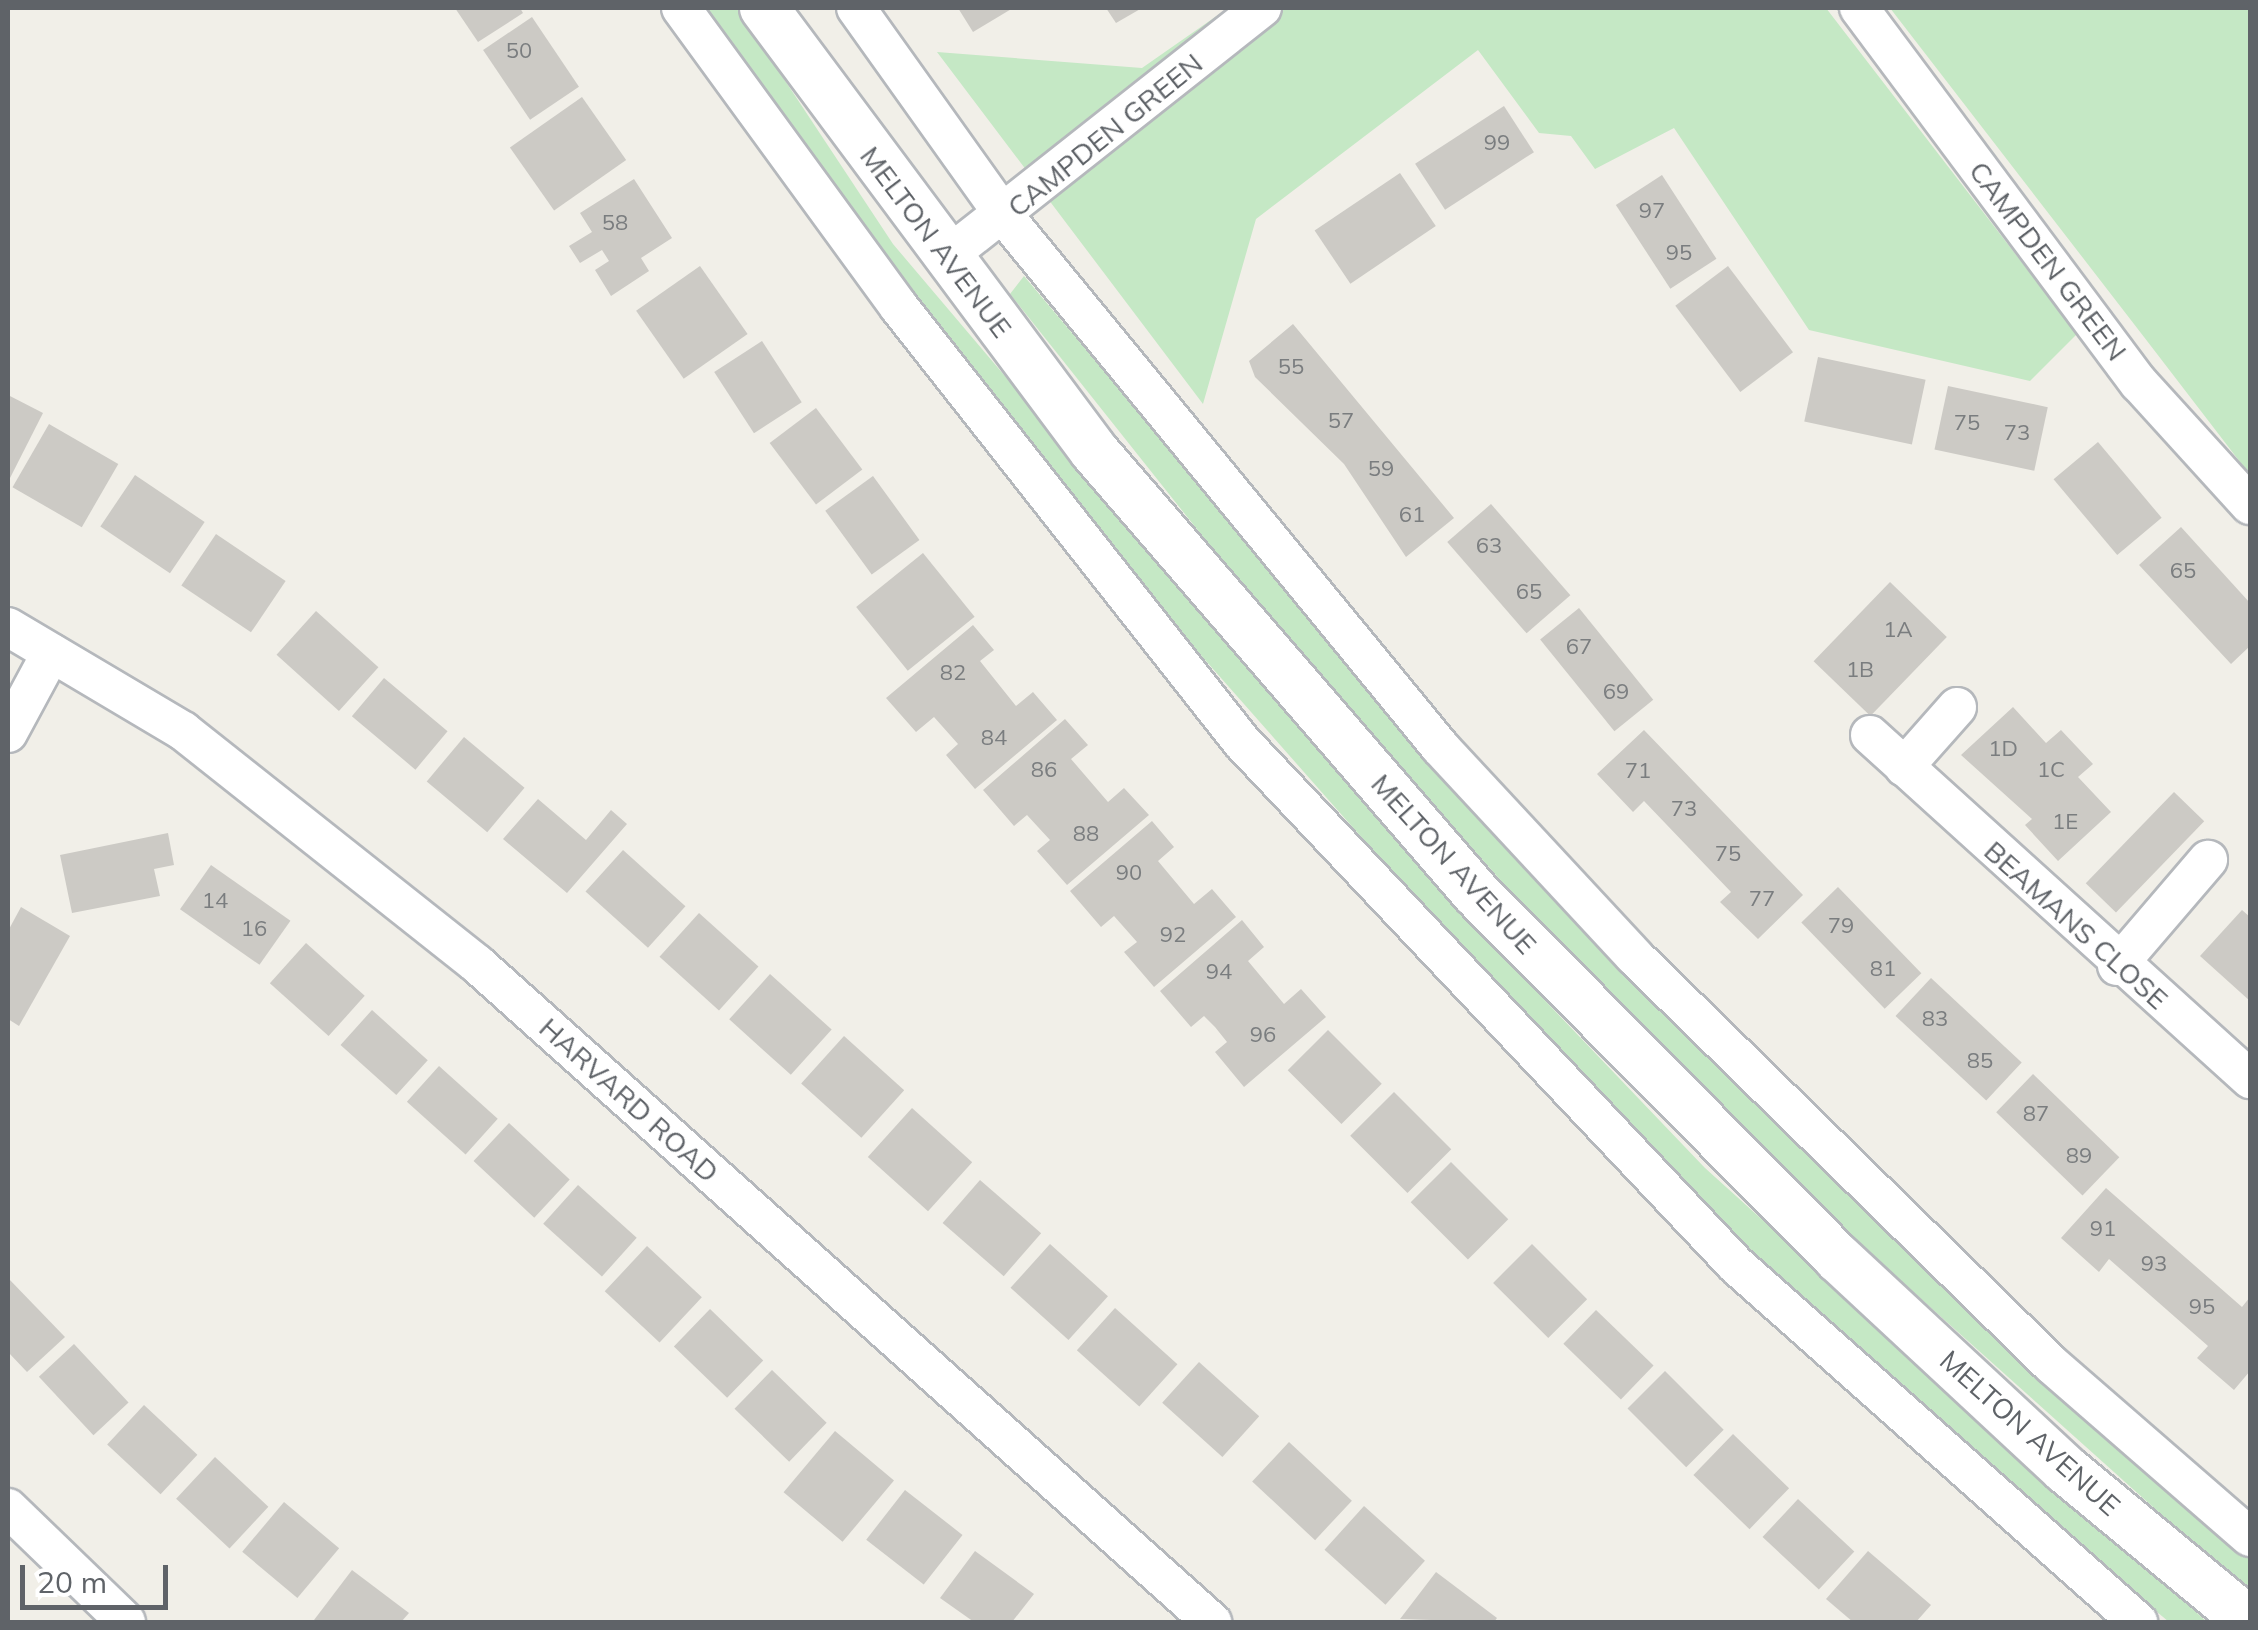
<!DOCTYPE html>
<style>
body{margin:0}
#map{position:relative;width:2258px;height:1630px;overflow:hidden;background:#f1efe8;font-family:Mulish,sans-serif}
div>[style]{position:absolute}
.green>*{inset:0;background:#c5e8c5}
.building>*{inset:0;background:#cccac5;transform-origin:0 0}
.roads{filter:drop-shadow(2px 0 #b5b8bc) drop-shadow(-2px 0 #b5b8bc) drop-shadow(0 2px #b5b8bc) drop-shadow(0 -2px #b5b8bc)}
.minor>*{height:38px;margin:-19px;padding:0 19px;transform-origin:19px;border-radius:19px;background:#fff}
.tertiary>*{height:48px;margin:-24px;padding:0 24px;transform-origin:24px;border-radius:24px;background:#fff}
span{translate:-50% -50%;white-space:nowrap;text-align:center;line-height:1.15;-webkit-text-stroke:8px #fff;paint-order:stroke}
.number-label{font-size:22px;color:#7a7d7f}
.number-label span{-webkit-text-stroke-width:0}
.street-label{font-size:28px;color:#5f6368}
.frame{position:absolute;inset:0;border:10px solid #5f6368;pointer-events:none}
.scale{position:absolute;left:20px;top:1565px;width:148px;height:45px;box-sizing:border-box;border:5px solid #5f6368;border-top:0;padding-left:12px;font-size:30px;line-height:35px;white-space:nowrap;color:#5f6368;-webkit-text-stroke:8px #fff;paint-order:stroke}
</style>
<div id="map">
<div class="green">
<i style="clip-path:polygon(706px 8px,737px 8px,893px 244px,1447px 898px,1705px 1168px,2207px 1622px,2169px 1622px,1932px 1423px,1775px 1279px,1476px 967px,1108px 550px,819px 176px)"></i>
<i style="clip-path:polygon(1228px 8px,1826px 8px,2077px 334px,2030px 381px,1809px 330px,1674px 128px,1595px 169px,1571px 136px,1539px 133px,1478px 50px,1256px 219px,1203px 404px,937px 52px,1142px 68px)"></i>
<i style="clip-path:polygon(1890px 8px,2250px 8px,2250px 475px,2144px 337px)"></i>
<i style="clip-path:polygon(1024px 276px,1402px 725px,1648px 991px,1847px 1191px,2250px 1551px,2250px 1594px,1765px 1159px,1542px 927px,1262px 611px,1010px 294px)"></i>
</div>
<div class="building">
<i style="clip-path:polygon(455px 8px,520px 8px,523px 13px,478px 42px)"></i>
<i style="clip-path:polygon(958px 8px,1013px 8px,973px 32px)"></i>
<i style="clip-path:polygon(1106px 8px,1142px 8px,1116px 23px)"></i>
<i style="left:532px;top:17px;width:84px;height:59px;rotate:56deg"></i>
<i style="left:582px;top:97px;width:77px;height:88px;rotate:55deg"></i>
<i style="left:1504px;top:106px;width:55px;height:106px;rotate:57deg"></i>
<i style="left:1400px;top:173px;width:64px;height:103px;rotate:56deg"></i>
<i style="left:1662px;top:175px;width:100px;height:55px;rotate:57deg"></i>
<i style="clip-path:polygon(634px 179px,672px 238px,641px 258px,649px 271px,611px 296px,595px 270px,609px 261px,602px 250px,580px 263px,569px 246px,592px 232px,580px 213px)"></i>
<i style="left:700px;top:266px;width:83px;height:78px;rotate:55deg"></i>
<i style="left:1728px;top:266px;width:108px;height:66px;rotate:53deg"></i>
<i style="clip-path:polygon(1293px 324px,1454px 518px,1406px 557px,1344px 464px,1255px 377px,1249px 361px)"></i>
<i style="left:762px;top:341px;width:73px;height:57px;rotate:57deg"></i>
<i style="left:1818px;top:357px;width:110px;height:66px;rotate:12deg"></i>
<i style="left:1948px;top:386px;width:102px;height:65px;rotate:12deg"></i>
<i style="clip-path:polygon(8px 395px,43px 413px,8px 482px)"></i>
<i style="left:816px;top:408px;width:77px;height:58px;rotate:53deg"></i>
<i style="left:49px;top:424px;width:80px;height:73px;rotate:30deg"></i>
<i style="left:2098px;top:442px;width:99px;height:58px;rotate:50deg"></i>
<i style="left:135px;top:475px;width:84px;height:62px;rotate:34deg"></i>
<i style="left:873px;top:476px;width:79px;height:59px;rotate:54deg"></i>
<i style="left:1491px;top:504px;width:121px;height:58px;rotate:49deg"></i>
<i style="clip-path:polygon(2181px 527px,2250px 603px,2250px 646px,2231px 664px,2139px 565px)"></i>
<i style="left:216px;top:534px;width:84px;height:62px;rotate:34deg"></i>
<i style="left:923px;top:553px;width:82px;height:86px;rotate:51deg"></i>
<i style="left:1890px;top:582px;width:79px;height:110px;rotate:44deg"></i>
<i style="left:1579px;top:608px;width:118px;height:50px;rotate:51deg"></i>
<i style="left:316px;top:611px;width:84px;height:59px;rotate:42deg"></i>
<i style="clip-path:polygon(973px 625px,994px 650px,980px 661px,1016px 706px,1033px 692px,1057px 720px,975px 789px,946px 755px,958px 744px,934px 717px,916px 732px,886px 698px)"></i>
<i style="left:384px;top:678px;width:83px;height:50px;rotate:40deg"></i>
<i style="clip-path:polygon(2013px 707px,2046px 743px,2061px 730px,2093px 764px,2078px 777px,2111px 812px,2058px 861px,2025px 825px,2032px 819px,1961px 755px)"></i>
<i style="clip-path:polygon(1065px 719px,1088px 745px,1071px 759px,1108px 802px,1124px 788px,1149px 815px,1067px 885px,1037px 851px,1050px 840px,1038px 827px,1027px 815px,1014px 826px,983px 790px)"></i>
<i style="clip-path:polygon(1644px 730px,1803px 895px,1758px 939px,1720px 902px,1731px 892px,1644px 801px,1633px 812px,1597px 774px)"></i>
<i style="left:464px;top:737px;width:79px;height:58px;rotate:40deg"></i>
<i style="left:2174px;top:792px;width:42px;height:127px;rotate:44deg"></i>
<i style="clip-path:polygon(538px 799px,586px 840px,611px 810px,627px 824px,567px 893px,503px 839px)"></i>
<i style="clip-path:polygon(1152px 821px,1174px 847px,1158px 861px,1194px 904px,1212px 889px,1236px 917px,1154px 987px,1124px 952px,1137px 942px,1114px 916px,1101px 927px,1070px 891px)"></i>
<i style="clip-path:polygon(168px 833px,174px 865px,154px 869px,160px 896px,72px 913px,60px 855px)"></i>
<i style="left:623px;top:850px;width:84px;height:56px;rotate:42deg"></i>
<i style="left:211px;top:865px;width:97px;height:54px;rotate:35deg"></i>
<i style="left:1838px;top:887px;width:120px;height:51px;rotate:46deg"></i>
<i style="clip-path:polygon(21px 907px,70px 936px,19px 1026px,8px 1019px,8px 931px)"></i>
<i style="clip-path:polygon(2242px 910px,2250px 917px,2250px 1001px,2200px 956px)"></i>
<i style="left:699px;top:913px;width:80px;height:59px;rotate:42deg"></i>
<i style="clip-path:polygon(1242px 920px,1264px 947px,1248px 961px,1284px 1004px,1301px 989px,1326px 1017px,1244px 1087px,1215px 1052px,1227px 1042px,1215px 1027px,1204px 1016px,1191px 1027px,1160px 991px)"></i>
<i style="left:306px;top:943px;width:79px;height:54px;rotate:42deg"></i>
<i style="left:770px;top:974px;width:83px;height:61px;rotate:42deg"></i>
<i style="left:1931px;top:978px;width:124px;height:52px;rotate:43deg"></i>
<i style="left:372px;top:1010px;width:75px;height:47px;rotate:42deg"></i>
<i style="left:1328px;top:1030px;width:76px;height:57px;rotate:45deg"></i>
<i style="left:844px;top:1036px;width:81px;height:64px;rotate:42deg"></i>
<i style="left:439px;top:1066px;width:79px;height:48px;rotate:42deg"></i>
<i style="left:2033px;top:1074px;width:120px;height:53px;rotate:44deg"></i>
<i style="left:1394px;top:1092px;width:81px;height:62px;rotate:45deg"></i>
<i style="left:912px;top:1108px;width:81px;height:66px;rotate:42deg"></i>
<i style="left:509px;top:1123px;width:83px;height:52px;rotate:43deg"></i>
<i style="left:1451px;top:1162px;width:81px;height:57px;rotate:45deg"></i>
<i style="left:980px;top:1180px;width:81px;height:57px;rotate:41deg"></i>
<i style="left:578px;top:1185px;width:79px;height:52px;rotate:42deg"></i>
<i style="clip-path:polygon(2106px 1188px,2242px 1307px,2250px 1297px,2250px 1371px,2234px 1390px,2197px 1358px,2208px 1346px,2109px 1259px,2099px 1272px,2061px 1238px)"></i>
<i style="left:1050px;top:1244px;width:78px;height:59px;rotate:42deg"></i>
<i style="left:1532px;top:1244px;width:78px;height:55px;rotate:45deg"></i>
<i style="left:647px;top:1246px;width:75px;height:62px;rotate:43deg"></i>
<i style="clip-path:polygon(8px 1278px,65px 1337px,27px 1372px,8px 1352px)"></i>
<i style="left:1115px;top:1308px;width:84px;height:57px;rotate:42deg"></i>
<i style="left:710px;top:1309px;width:74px;height:52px;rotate:44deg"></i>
<i style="left:1596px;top:1310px;width:80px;height:47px;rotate:44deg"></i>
<i style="left:74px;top:1344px;width:80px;height:48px;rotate:47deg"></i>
<i style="left:1199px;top:1362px;width:81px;height:55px;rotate:42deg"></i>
<i style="left:772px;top:1370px;width:76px;height:54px;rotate:44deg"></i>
<i style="left:1665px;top:1371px;width:83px;height:53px;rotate:45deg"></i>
<i style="left:144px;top:1405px;width:73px;height:54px;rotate:43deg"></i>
<i style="left:835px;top:1431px;width:77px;height:80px;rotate:40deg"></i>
<i style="left:1733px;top:1434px;width:78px;height:57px;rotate:44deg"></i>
<i style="left:1289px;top:1442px;width:86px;height:54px;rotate:43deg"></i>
<i style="left:215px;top:1457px;width:73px;height:57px;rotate:43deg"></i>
<i style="left:905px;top:1490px;width:73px;height:63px;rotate:38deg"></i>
<i style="left:1798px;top:1499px;width:77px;height:52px;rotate:43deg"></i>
<i style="left:284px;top:1502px;width:72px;height:65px;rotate:40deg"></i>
<i style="left:1364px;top:1506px;width:82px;height:59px;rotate:42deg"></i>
<i style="clip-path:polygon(975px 1551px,1034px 1594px,1012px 1622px,974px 1622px,940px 1598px)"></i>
<i style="clip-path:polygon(1868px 1551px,1931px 1605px,1916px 1622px,1853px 1622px,1826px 1599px)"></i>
<i style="clip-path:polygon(352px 1570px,409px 1613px,401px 1622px,314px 1620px)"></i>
<i style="clip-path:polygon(1436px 1572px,1497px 1618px,1494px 1622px,1400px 1619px)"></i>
</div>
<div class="roads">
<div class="minor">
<i style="left:681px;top:8px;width:370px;rotate:53.9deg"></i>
<i style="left:899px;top:307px;width:553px;rotate:51.76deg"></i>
<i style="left:1241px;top:741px;width:721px;rotate:46.63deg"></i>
<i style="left:1736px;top:1265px;width:538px;rotate:41.61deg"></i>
<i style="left:856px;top:8px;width:257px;rotate:54.5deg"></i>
<i style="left:1005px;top:217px;width:686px;rotate:50.62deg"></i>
<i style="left:1440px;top:747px;width:285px;rotate:47.1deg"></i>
<i style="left:1634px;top:956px;width:585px;rotate:44.38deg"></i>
<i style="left:2052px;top:1365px;width:262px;rotate:41deg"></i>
<i style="left:1859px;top:8px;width:468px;rotate:53.3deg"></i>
<i style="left:2139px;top:383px;width:165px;rotate:47.7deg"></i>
<i style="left:945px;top:258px;width:404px;rotate:-38.3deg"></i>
<i style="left:8px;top:627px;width:204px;rotate:30.7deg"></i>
<i style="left:183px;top:731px;width:375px;rotate:38.4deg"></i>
<i style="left:477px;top:964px;width:987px;rotate:41.84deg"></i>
<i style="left:8px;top:733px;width:91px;rotate:-61.7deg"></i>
<i style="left:1870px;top:735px;width:513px;rotate:42.15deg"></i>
<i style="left:1904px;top:767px;width:80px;rotate:-48.5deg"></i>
<i style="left:2117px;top:966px;width:140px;rotate:-49.4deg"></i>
<i style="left:8px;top:1508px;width:164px;rotate:44deg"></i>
</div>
<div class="tertiary">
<i style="left:764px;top:8px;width:552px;rotate:53.32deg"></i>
<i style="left:1094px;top:451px;width:583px;rotate:49.17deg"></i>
<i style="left:1475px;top:892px;width:515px;rotate:45.24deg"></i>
<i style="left:1838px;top:1258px;width:310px;rotate:42.9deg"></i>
<i style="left:2065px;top:1469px;width:240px;rotate:39.6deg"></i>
</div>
</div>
<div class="number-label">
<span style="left:519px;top:51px">50</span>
<span style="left:1497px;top:143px">99</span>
<span style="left:1652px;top:211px">97</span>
<span style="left:615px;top:223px">58</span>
<span style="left:1679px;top:253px">95</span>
<span style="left:1291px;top:367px">55</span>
<span style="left:1341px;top:421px">57</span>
<span style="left:1967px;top:423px">75</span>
<span style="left:2017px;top:433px">73</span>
<span style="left:1381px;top:469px">59</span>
<span style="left:1412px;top:515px">61</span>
<span style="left:1489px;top:546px">63</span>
<span style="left:2183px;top:571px">65</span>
<span style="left:1529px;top:592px">65</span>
<span style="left:1898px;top:630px">1A</span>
<span style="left:1579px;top:647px">67</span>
<span style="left:1860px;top:670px">1B</span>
<span style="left:953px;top:673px">82</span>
<span style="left:1616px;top:692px">69</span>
<span style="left:994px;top:738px">84</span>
<span style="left:2003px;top:749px">1D</span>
<span style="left:1044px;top:770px">86</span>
<span style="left:2051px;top:770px">1C</span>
<span style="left:1638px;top:771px">71</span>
<span style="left:1684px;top:809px">73</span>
<span style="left:2065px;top:822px">1E</span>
<span style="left:1086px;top:834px">88</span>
<span style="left:1728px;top:854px">75</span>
<span style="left:1129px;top:873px">90</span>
<span style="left:1762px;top:899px">77</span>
<span style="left:215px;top:901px">14</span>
<span style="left:1841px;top:926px">79</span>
<span style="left:254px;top:929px">16</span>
<span style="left:1173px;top:935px">92</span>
<span style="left:1883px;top:969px">81</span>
<span style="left:1219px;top:972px">94</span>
<span style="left:1935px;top:1019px">83</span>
<span style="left:1263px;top:1035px">96</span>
<span style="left:1980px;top:1061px">85</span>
<span style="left:2036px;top:1114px">87</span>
<span style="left:2079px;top:1156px">89</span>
<span style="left:2103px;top:1229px">91</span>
<span style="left:2154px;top:1264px">93</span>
<span style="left:2202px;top:1307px">95</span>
</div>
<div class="street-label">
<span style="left:1105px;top:135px;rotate:-39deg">CAMPDEN GREEN</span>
<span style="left:936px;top:242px;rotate:53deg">MELTON AVENUE</span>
<span style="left:2048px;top:261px;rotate:53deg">CAMPDEN GREEN</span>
<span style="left:1454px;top:864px;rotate:48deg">MELTON AVENUE</span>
<span style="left:2076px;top:925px;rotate:42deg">BEAMANS CLOSE</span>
<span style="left:629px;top:1100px;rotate:42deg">HARVARD ROAD</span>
<span style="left:2030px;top:1433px;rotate:42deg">MELTON AVENUE</span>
</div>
<div class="frame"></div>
<div class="scale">20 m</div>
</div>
